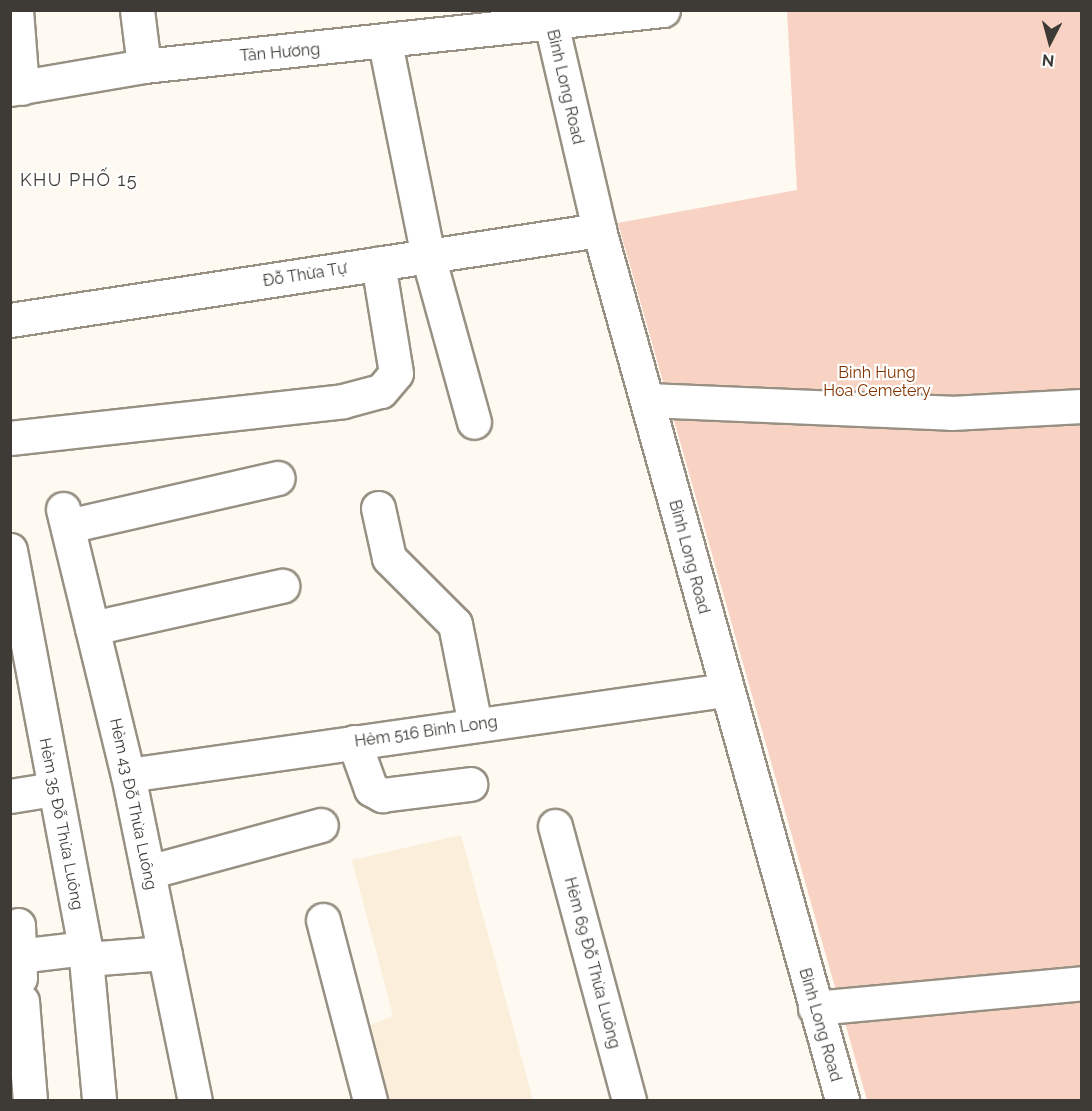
<!DOCTYPE html>
<meta charset="utf-8">
<style>
body{margin:0}
#map{position:relative;width:1092px;height:1111px;overflow:hidden;background:#fef9f1;font-family:Raleway,sans-serif}
div>[style]{position:absolute}
.built>*{inset:0;background:#fbefdb}
.green>*{inset:0;background:#f8d3c3}
.roads{filter:drop-shadow(2px 0 #979083) drop-shadow(-2px 0 #979083) drop-shadow(0 2px #979083) drop-shadow(0 -2px #979083)}
.minor>*{height:33px;margin:-16.5px;padding:0 16.5px;transform-origin:16.5px;border-radius:16.5px;background:#fff}
.major>*{height:33px;margin:-16.5px;padding:0 16.5px;transform-origin:16.5px;border-radius:16.5px;background:#fff}
span{translate:-50% -50%;white-space:nowrap;text-align:center;line-height:1.15;-webkit-text-stroke:4.5px #fff;paint-order:stroke}
.street-label{font-size:16px;color:#3e3b36}
.park-label{font-size:16px;color:#843401}
.neighbourhood-label{font-size:18px;color:#3e3b36;letter-spacing:1.5px}
.frame{position:absolute;inset:0;border:12px solid #3e3b36;pointer-events:none}
.north{position:absolute;left:1020px;top:12px;width:60px;height:60px;-webkit-text-stroke:4px #fff;paint-order:stroke;rotate:186deg;font-size:16px;font-weight:700;line-height:24px;text-align:center;color:#3e3b36}
.north::after{content:'';display:block;margin:auto;width:21px;height:27px;background:#3e3b36;clip-path:polygon(50% 0,100% 100%,50% 72%,0 100%)}
</style>
<div id="map">
<div class="built">
<i style="clip-path:polygon(461px 835px,533px 1100px,382px 1100px,362px 1028px,393px 1016px,352px 860px)"></i>
</div>
<div class="green">
<i style="clip-path:polygon(787px 11px,1081px 11px,1081px 1100px,867px 1100px,618px 223px,797px 190px)"></i>
</div>
<div class="roads">
<div class="minor">
<i style="left:16px;top:10px;width:78px;rotate:85.6deg"></i>
<i style="left:137px;top:10px;width:56px;rotate:82.9deg"></i>
<i style="left:385px;top:43px;width:217px;rotate:78.6deg"></i>
<i style="left:428px;top:256px;width:172px;rotate:74.5deg"></i>
<i style="left:10px;top:89px;width:136px;rotate:-9.7deg"></i>
<i style="left:144px;top:66px;width:522px;rotate:-6.16deg"></i>
<i style="left:10px;top:320px;width:596px;rotate:-8.69deg"></i>
<i style="left:647px;top:400px;width:304px;rotate:2.4deg"></i>
<i style="left:951px;top:413px;width:131px;rotate:-3.1deg"></i>
<i style="left:10px;top:438px;width:335px;rotate:-6.3deg"></i>
<i style="left:343px;top:401px;width:39px;rotate:-15deg"></i>
<i style="left:381px;top:391px;width:23px;rotate:-50deg"></i>
<i style="left:396px;top:373px;width:111px;rotate:-99.3deg"></i>
<i style="left:378px;top:508px;width:51px;rotate:77.6deg"></i>
<i style="left:389px;top:558px;width:93px;rotate:45deg"></i>
<i style="left:455px;top:624px;width:103px;rotate:78.8deg"></i>
<i style="left:63px;top:509px;width:274px;rotate:76.3deg"></i>
<i style="left:128px;top:775px;width:332px;rotate:78.4deg"></i>
<i style="left:68px;top:526px;width:215px;rotate:-12.9deg"></i>
<i style="left:10px;top:550px;width:405px;rotate:79.3deg"></i>
<i style="left:85px;top:948px;width:153px;rotate:84.7deg"></i>
<i style="left:92px;top:628px;width:195px;rotate:-12.5deg"></i>
<i style="left:354px;top:742px;width:50px;rotate:70.1deg"></i>
<i style="left:371px;top:789px;width:13px;rotate:29deg"></i>
<i style="left:382px;top:795px;width:89px;rotate:-7.1deg"></i>
<i style="left:128px;top:775px;width:603px;rotate:-8.1deg"></i>
<i style="left:10px;top:796px;width:44px;rotate:-9.2deg"></i>
<i style="left:555px;top:826px;width:284px;rotate:74.9deg"></i>
<i style="left:148px;top:872px;width:179px;rotate:-15.2deg"></i>
<i style="left:323px;top:920px;width:186px;rotate:75.4deg"></i>
<i style="left:18px;top:925px;width:53px;rotate:87.8deg"></i>
<i style="left:18px;top:956px;width:67px;rotate:-6.8deg"></i>
<i style="left:86px;top:959px;width:79px;rotate:-4.3deg"></i>
<i style="left:22px;top:1001px;width:99px;rotate:85.4deg"></i>
<i style="left:815px;top:1008px;width:268px;rotate:-5.3deg"></i>
</div>
<div class="major">
<i style="left:548px;top:10px;width:226px;rotate:76.9deg"></i>
<i style="left:599px;top:230px;width:903px;rotate:74.39deg"></i>
</div>
</div>
<div class="street-label">
<span style="left:280px;top:53px;rotate:-5deg">Tân Hương</span>
<span style="left:565px;top:87px;rotate:77deg">Binh Long Road</span>
<span style="left:305px;top:275px;rotate:-9deg">Đỗ Thừa Tự</span>
<span style="left:689px;top:557px;rotate:75deg">Binh Long Road</span>
<span style="left:426px;top:732px;rotate:-8deg">Hẻm 516 Bình Long</span>
<span style="left:133px;top:804px;rotate:78deg">Hẻm 43 Đỗ Thừa Luông</span>
<span style="left:61px;top:824px;rotate:79deg">Hẻm 35 Đỗ Thừa Luông</span>
<span style="left:592px;top:963px;rotate:75deg">Hẻm 69 Đỗ Thừa Luông</span>
<span style="left:820px;top:1025px;rotate:74deg">Binh Long Road</span>
</div>
<div class="park-label">
<span style="left:877px;top:382px">Binh Hung<br>Hoa Cemetery</span>
</div>
<div class="neighbourhood-label">
<span style="left:79px;top:180px">KHU PHỐ 15</span>
</div>
<div class="frame"></div>
<div class="north">N</div>
</div>
